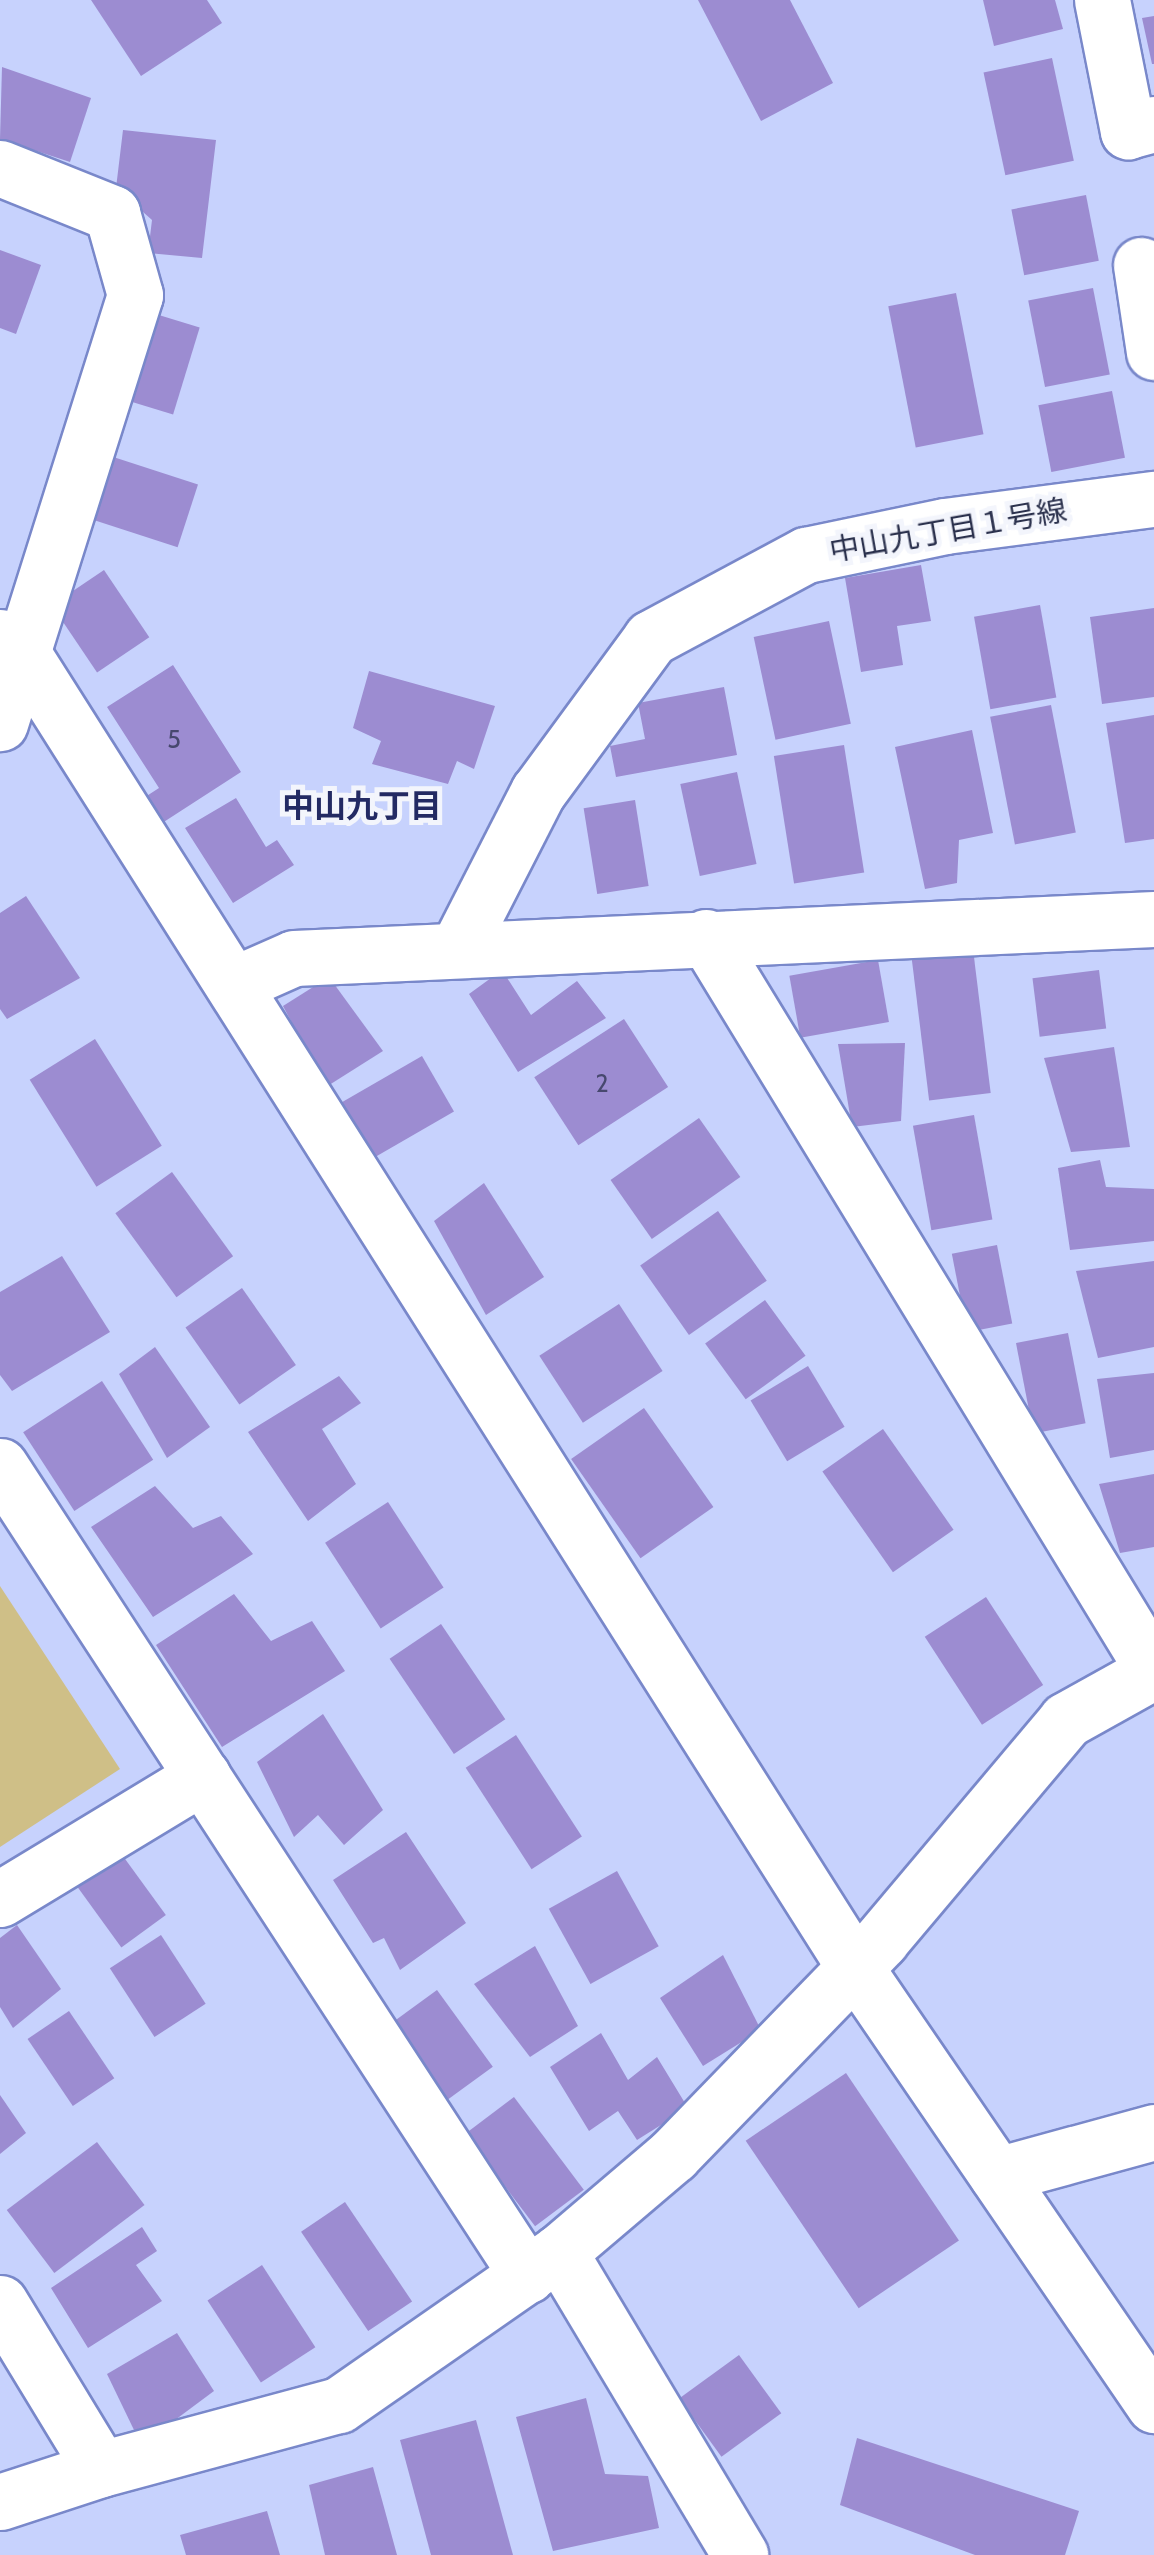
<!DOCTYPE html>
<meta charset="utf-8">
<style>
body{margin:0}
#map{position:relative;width:1154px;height:2555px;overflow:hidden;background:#c7d2fd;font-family:Cabin,"Noto Sans JP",sans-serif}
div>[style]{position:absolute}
.green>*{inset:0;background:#cfbf87}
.building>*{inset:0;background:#9c8cd1;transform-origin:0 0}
.roads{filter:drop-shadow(2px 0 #7988ca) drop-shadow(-2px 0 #7988ca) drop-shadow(0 2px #7988ca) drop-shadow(0 -2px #7988ca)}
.minor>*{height:55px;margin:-27.5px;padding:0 27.5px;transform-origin:27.5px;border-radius:27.5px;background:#fff}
span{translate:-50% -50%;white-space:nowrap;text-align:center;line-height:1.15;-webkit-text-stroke:10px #f3f5fc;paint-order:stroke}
.number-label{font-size:25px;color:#47486e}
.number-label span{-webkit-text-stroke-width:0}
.street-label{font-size:30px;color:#2b314d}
.neighbourhood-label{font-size:32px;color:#232a63;font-weight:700}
</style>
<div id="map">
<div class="green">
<i style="clip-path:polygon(0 1586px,120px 1769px,0 1847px)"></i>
</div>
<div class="building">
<i style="clip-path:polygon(91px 0,207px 0,222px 23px,141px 76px)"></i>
<i style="clip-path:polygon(698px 0,790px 0,833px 83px,761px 121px)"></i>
<i style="clip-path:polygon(983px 0,1055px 0,1063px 29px,994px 46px)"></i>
<i style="clip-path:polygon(1154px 16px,1154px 64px,1152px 64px,1142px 18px)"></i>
<i style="left:1052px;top:58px;width:105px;height:70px;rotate:78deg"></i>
<i style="clip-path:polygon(2px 67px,91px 98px,70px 162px,0 139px)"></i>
<i style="clip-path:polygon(123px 130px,216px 140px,202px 258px,148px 253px,152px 220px,116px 188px)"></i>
<i style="left:1086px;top:195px;width:67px;height:76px;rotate:79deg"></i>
<i style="clip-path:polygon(0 250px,41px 265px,16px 334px,0 328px)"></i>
<i style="left:1093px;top:288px;width:88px;height:66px;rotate:79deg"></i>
<i style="left:956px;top:293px;width:144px;height:69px;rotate:79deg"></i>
<i style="left:149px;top:312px;width:53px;height:91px;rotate:17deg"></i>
<i style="left:1112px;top:391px;width:68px;height:75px;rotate:79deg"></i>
<i style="left:101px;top:453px;width:102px;height:66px;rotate:18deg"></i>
<i style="clip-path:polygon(921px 565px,931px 621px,897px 626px,903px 665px,861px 672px,845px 578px)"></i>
<i style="left:104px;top:570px;width:81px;height:63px;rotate:56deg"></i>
<i style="left:1040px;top:605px;width:94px;height:67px;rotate:80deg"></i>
<i style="clip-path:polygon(1154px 608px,1154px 697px,1102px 704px,1090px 617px)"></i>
<i style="left:829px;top:621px;width:105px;height:77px;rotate:78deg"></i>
<i style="clip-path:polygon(173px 665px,241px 772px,156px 827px,139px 801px,159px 788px,107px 707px)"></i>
<i style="clip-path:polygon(369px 671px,495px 706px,474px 769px,457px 761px,448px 784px,372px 764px,381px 741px,353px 728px)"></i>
<i style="clip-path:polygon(724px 687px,737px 755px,616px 777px,610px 746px,645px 739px,638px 703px)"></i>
<i style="left:1051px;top:705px;width:130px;height:62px;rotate:79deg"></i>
<i style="clip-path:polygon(1154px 715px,1154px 839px,1125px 843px,1106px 723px)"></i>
<i style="clip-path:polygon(972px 730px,993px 833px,959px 840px,957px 883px,925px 889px,895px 747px)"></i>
<i style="left:844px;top:745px;width:129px;height:71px;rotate:81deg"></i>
<i style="left:737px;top:772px;width:94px;height:58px;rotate:78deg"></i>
<i style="clip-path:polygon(236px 798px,266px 847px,277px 840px,294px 865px,233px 903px,185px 828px)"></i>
<i style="left:635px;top:800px;width:87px;height:52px;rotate:81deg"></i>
<i style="clip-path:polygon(26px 896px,80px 978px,7px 1019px,0 1009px,0 913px)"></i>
<i style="left:973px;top:949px;width:145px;height:62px;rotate:83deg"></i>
<i style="left:878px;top:960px;width:63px;height:90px;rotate:80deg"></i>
<i style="clip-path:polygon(502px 970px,531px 1015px,577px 981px,606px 1018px,518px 1072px,469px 994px)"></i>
<i style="left:1099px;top:970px;width:59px;height:67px;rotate:83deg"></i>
<i style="clip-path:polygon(329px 977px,383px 1051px,326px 1087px,283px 1006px)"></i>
<i style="left:624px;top:1019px;width:81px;height:107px;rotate:57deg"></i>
<i style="left:95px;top:1039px;width:126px;height:77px;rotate:58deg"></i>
<i style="clip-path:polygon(905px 1043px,901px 1121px,852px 1127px,838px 1044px)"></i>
<i style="clip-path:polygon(1114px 1047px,1130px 1147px,1071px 1152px,1044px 1058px)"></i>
<i style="left:422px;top:1056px;width:64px;height:97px;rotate:60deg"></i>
<i style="left:974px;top:1115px;width:106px;height:62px;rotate:80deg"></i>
<i style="left:699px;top:1118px;width:72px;height:108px;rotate:55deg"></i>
<i style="clip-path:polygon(1100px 1160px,1106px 1187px,1154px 1189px,1154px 1241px,1070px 1250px,1058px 1168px)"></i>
<i style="left:172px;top:1172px;width:104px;height:70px;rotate:54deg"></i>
<i style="clip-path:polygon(484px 1183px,544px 1277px,486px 1315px,434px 1221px)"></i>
<i style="left:718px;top:1211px;width:85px;height:95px;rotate:55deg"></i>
<i style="left:997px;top:1245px;width:80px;height:46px;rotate:79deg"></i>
<i style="clip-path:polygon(62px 1256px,110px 1332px,12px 1391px,0 1375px,0 1292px)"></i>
<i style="clip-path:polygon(1154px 1261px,1154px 1347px,1098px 1358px,1076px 1271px)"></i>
<i style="left:242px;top:1288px;width:94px;height:69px;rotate:55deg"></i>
<i style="left:765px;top:1300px;width:69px;height:74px;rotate:54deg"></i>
<i style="left:619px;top:1304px;width:80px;height:95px;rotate:57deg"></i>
<i style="left:1068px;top:1333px;width:92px;height:53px;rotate:79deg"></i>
<i style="clip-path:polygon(155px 1347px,210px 1427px,167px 1458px,119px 1374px)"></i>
<i style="left:808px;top:1366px;width:71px;height:67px;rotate:59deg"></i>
<i style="clip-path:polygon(1154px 1373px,1154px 1450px,1110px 1458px,1097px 1379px)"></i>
<i style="clip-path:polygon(339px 1376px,361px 1403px,322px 1429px,356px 1484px,308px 1521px,248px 1432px)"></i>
<i style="left:102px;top:1381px;width:94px;height:94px;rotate:57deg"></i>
<i style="left:644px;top:1408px;width:121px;height:89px;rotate:55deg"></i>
<i style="left:883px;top:1429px;width:123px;height:74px;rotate:55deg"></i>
<i style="clip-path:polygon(1154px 1474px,1154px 1547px,1120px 1553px,1099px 1484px)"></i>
<i style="clip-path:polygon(155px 1486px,193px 1528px,221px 1516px,253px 1554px,153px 1617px,91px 1527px)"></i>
<i style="left:388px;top:1502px;width:102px;height:75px;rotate:57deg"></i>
<i style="clip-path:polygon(234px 1594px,271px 1641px,312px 1621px,345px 1671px,222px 1747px,156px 1645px)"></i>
<i style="left:986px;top:1597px;width:105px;height:73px;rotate:57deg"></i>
<i style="left:441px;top:1624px;width:115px;height:62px;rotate:56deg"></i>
<i style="clip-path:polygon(323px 1714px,383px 1810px,344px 1845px,318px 1815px,294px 1837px,257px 1762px)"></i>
<i style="left:516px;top:1735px;width:121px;height:60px;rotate:57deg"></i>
<i style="clip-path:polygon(406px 1832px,466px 1923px,400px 1970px,384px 1938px,373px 1943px,333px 1880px)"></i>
<i style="left:120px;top:1852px;width:78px;height:55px;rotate:54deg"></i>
<i style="left:617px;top:1871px;width:86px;height:78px;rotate:61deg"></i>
<i style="clip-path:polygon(17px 1925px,61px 1989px,13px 2028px,0 2007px,0 1938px)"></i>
<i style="left:161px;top:1935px;width:82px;height:61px;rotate:57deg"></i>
<i style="clip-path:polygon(535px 1946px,578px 2026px,530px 2057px,474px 1984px)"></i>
<i style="clip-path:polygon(723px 1955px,761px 2030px,703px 2066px,660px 1998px)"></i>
<i style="left:437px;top:1990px;width:95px;height:59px;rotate:54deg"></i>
<i style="left:69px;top:2011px;width:81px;height:50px;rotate:56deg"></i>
<i style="clip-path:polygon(601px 2033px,628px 2080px,657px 2057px,688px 2108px,637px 2140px,618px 2111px,589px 2131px,550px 2067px)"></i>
<i style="left:846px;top:2073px;width:202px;height:121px;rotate:56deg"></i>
<i style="clip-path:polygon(0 2095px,26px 2133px,0 2154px)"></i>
<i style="left:514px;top:2097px;width:116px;height:61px;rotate:53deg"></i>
<i style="left:97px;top:2142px;width:79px;height:113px;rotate:53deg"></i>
<i style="left:345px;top:2202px;width:120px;height:53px;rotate:56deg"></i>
<i style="clip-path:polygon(142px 2227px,157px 2251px,136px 2265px,162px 2301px,88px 2348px,51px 2288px)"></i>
<i style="left:262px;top:2265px;width:98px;height:65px;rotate:57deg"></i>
<i style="clip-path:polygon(177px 2333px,214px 2391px,175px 2420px,134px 2430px,107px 2374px)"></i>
<i style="left:739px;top:2355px;width:72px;height:74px;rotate:54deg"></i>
<i style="clip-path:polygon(586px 2398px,605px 2474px,648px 2476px,659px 2528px,553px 2551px,516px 2417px)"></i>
<i style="clip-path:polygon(476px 2420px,513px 2555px,431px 2555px,400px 2440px)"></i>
<i style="clip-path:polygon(857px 2438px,1079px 2511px,1065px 2555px,975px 2555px,840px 2505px)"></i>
<i style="clip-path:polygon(373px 2467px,397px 2555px,325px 2555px,309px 2485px)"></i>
<i style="clip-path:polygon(267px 2511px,280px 2555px,186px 2555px,180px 2535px)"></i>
</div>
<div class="roads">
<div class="minor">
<i style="left:1102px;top:0;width:134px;rotate:78.8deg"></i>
<i style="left:1128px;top:131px;width:27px;rotate:-15deg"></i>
<i style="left:0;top:168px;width:121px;rotate:21.9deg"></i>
<i style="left:112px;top:213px;width:85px;rotate:74.3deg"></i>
<i style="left:135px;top:295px;width:449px;rotate:107.5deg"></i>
<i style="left:1141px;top:265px;width:88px;rotate:81.5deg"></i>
<i style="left:0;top:637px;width:29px;rotate:36deg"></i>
<i style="left:23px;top:654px;width:1553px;rotate:57.65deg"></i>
<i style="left:854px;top:1966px;width:532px;rotate:55.65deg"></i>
<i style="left:706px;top:937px;width:860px;rotate:58.6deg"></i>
<i style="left:457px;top:950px;width:178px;rotate:-62.9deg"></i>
<i style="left:538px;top:792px;width:191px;rotate:-53.7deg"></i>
<i style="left:651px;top:638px;width:176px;rotate:-28.2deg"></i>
<i style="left:806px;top:555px;width:142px;rotate:-11.8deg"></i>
<i style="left:945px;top:526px;width:211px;rotate:-7.4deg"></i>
<i style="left:235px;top:984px;width:64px;rotate:-23.8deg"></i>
<i style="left:294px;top:958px;width:861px;rotate:-2.6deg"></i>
<i style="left:0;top:1466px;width:966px;rotate:56.92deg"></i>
<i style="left:0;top:1899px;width:237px;rotate:-31.2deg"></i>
<i style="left:997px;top:2175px;width:163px;rotate:-15.3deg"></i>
<i style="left:559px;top:2252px;width:353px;rotate:59.1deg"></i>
<i style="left:0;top:2303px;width:194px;rotate:58.7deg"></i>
<i style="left:0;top:2502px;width:106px;rotate:-18.1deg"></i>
<i style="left:101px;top:2469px;width:246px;rotate:-15.1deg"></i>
<i style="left:339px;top:2405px;width:268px;rotate:-34.8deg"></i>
<i style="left:559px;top:2252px;width:150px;rotate:-40.4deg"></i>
<i style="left:673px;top:2155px;width:299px;rotate:-45.9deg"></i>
<i style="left:881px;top:1940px;width:287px;rotate:-49.9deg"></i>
<i style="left:1066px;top:1720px;width:101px;rotate:-29.1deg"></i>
</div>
</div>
<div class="number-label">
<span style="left:174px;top:739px">5</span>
<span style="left:602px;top:1083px">2</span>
</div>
<div class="street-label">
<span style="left:948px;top:531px;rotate:-10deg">中山九丁目１号線</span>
</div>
<div class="neighbourhood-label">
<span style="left:362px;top:806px">中山九丁目</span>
</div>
</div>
